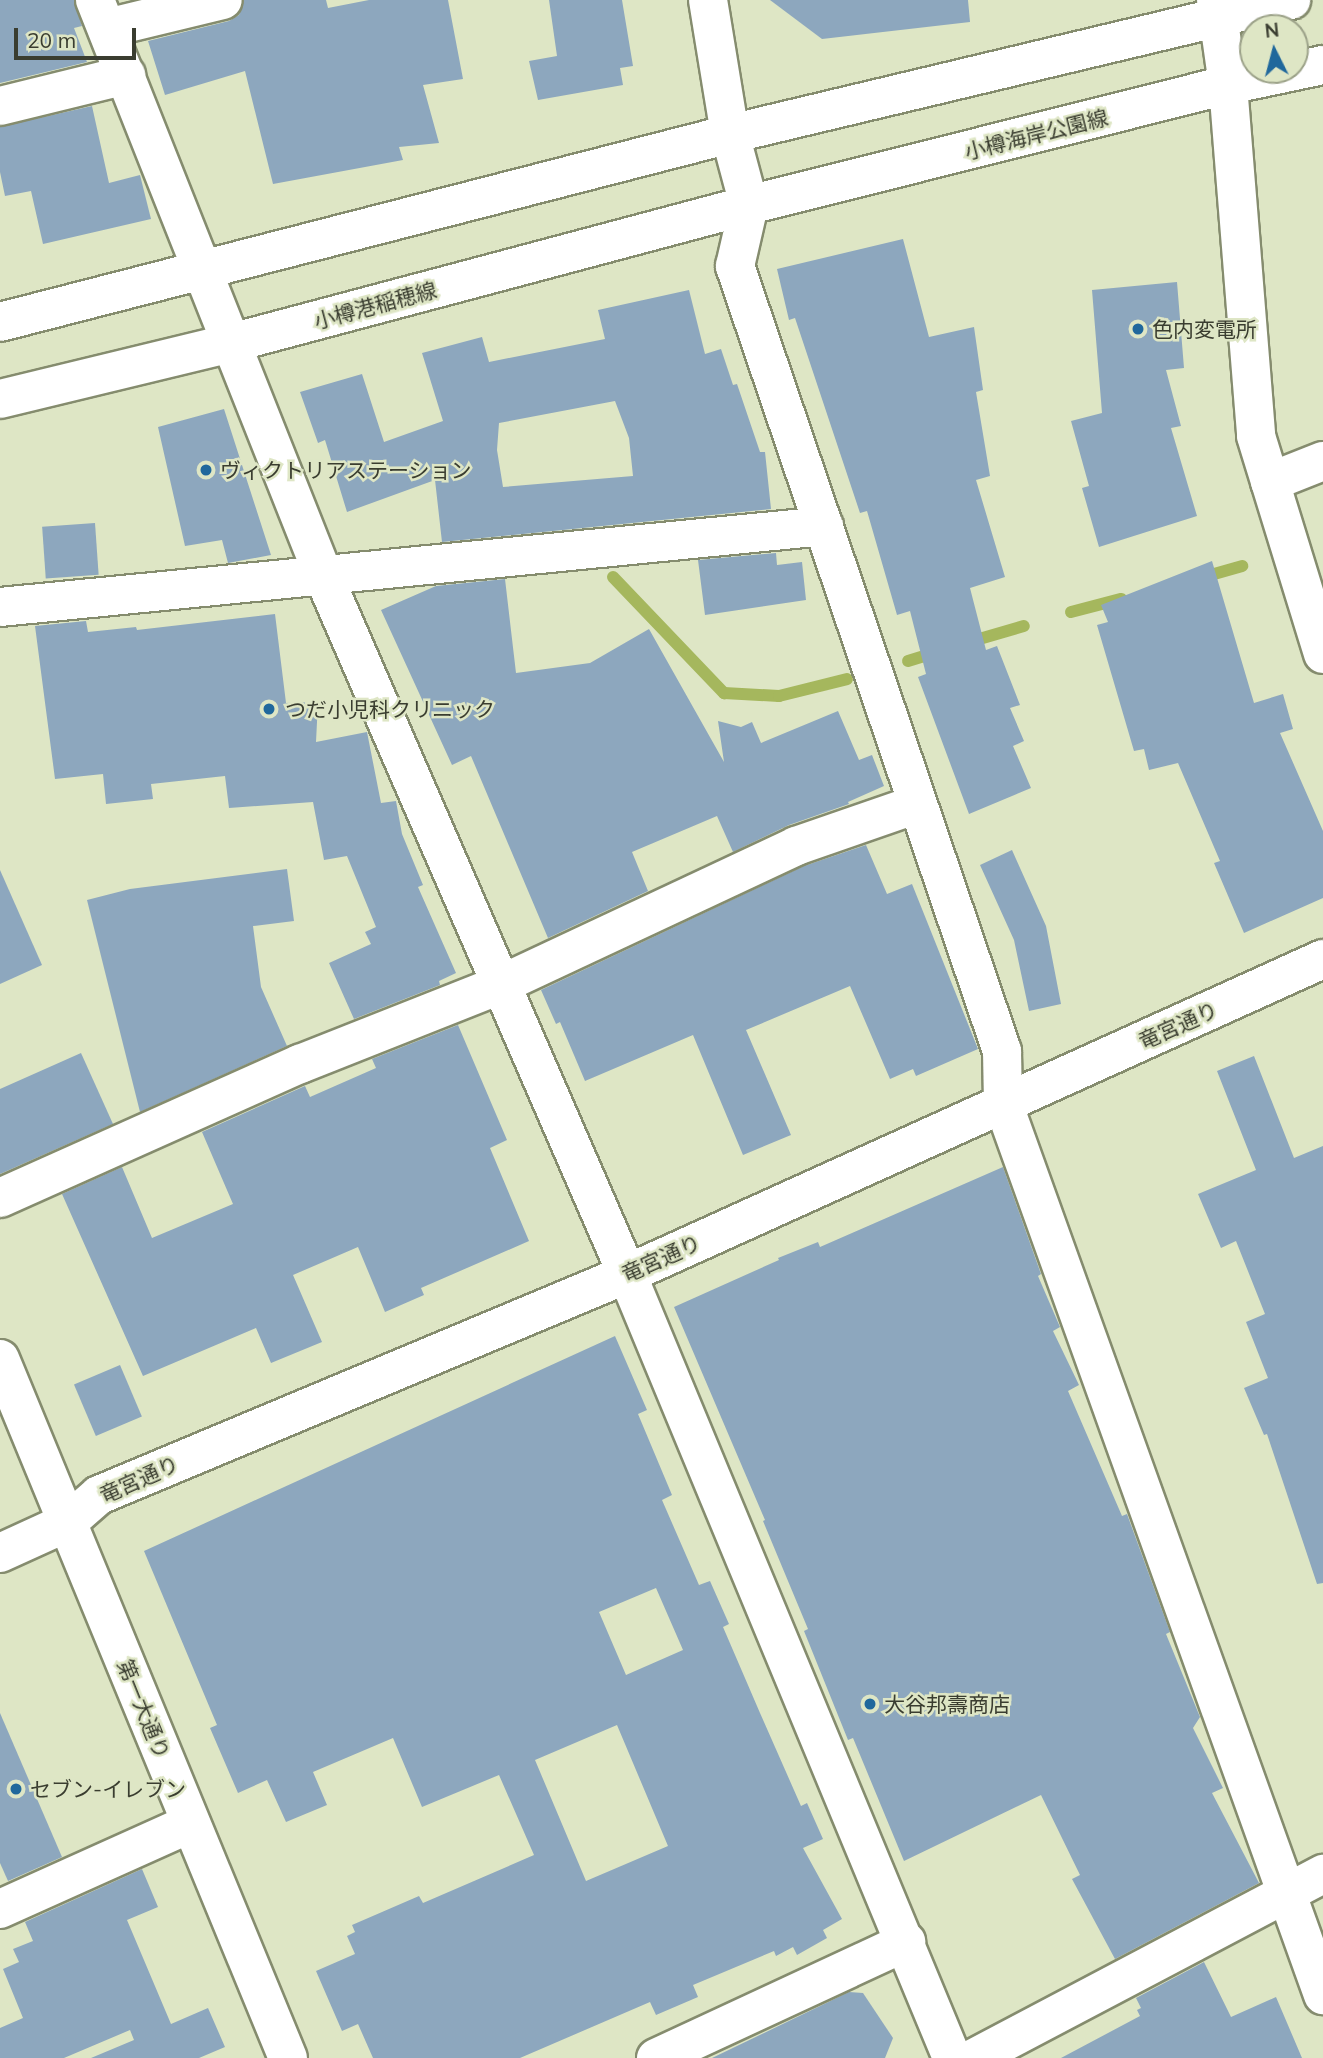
<!DOCTYPE html>
<meta charset="utf-8">
<style>
body{margin:0}
#map{position:relative;width:1323px;height:2058px;overflow:hidden;background:#dee6c5;font-family:Mulish,"Noto Sans JP",sans-serif}
div>[style]{position:absolute}
.stream>*{height:12px;margin:-6px;padding:0 6px;transform-origin:6px;border-radius:6px;background:#a5b75d}
.building>*{inset:0;background:#8da7be;transform-origin:0 0}
.roads{filter:drop-shadow(2px 0 #858c6e) drop-shadow(-2px 0 #858c6e) drop-shadow(0 2px #858c6e) drop-shadow(0 -2px #858c6e)}
.minor>*{height:38px;margin:-19px;padding:0 19px;transform-origin:19px;border-radius:19px;background:#fff}
.major>*{height:38px;margin:-19px;padding:0 19px;transform-origin:19px;border-radius:19px;background:#fff}
.dots>*{width:19px;height:19px;translate:-50% -50%;box-sizing:border-box;border:4px solid #dee6c5;border-radius:50%}
span{translate:-50% -50%;white-space:nowrap;text-align:center;line-height:1.15;-webkit-text-stroke:5px #dee6c5;paint-order:stroke}
.street-label{font-size:21px;color:#3a3d30}
.poi-label{font-size:21px;color:#3a3d30}
.left{translate:0 -50%;text-align:left}
.north{position:absolute;left:1239px;top:14px;width:70px;height:70px;box-sizing:border-box;background:#dee6c5;border:2px solid #9ca289;border-radius:50%;rotate:354deg;font-size:19px;font-weight:700;line-height:28px;text-align:center;color:#3a3d30}
.north::after{content:'';display:block;margin:auto;width:24px;height:32px;background:#20689c;clip-path:polygon(50% 0,100% 100%,50% 72%,0 100%)}
.scale{position:absolute;left:14px;top:28px;width:122px;height:32px;box-sizing:border-box;border:4px solid #3a3d30;border-top:0;padding-left:9px;font-size:21px;line-height:24px;white-space:nowrap;color:#3a3d30;-webkit-text-stroke:5px #dee6c5;paint-order:stroke}
</style>
<div id="map">
<div class="stream">
<i style="left:613px;top:577px;width:161px;rotate:46.3deg"></i>
<i style="left:724px;top:693px;width:55px;rotate:3.1deg"></i>
<i style="left:779px;top:696px;width:70px;rotate:-14deg"></i>
<i style="left:1200px;top:578px;width:44px;rotate:-15.9deg"></i>
<i style="left:1071px;top:612px;width:52px;rotate:-14.6deg"></i>
<i style="left:969px;top:642px;width:57px;rotate:-16.2deg"></i>
<i style="left:908px;top:661px;width:28px;rotate:-17deg"></i>
</div>
<div class="building">
<i style="clip-path:polygon(0 0,74px 0,82px 26px,74px 28px,87px 62px,0 83px)"></i>
<i style="clip-path:polygon(244px 0,326px 0,328px 8px,369px 0,448px 0,463px 79px,423px 85px,439px 143px,399px 147px,403px 160px,273px 184px,245px 71px,165px 95px,148px 41px,229px 21px,239px 15px)"></i>
<i style="clip-path:polygon(549px 0,622px 0,633px 66px,620px 68px,623px 85px,538px 100px,529px 61px,557px 56px)"></i>
<i style="clip-path:polygon(770px 0,968px 0,970px 22px,822px 39px)"></i>
<i style="clip-path:polygon(92px 106px,109px 183px,140px 175px,151px 219px,43px 244px,31px 191px,5px 196px,0 172px,0 127px)"></i>
<i style="clip-path:polygon(903px 239px,929px 337px,974px 327px,983px 390px,976px 392px,990px 476px,976px 480px,1005px 577px,970px 588px,986px 650px,997px 646px,1020px 705px,1010px 708px,1024px 741px,1013px 746px,1031px 788px,969px 814px,918px 677px,926px 674px,910px 611px,897px 615px,867px 511px,860px 513px,795px 318px,789px 320px,777px 269px)"></i>
<i style="clip-path:polygon(1177px 282px,1184px 368px,1166px 370px,1181px 426px,1171px 428px,1197px 516px,1099px 547px,1082px 488px,1089px 486px,1071px 421px,1102px 413px,1092px 290px)"></i>
<i style="clip-path:polygon(evenodd,689px 290px,705px 354px,721px 349px,733px 385px,737px 384px,760px 452px,765px 452px,771px 509px,442px 542px,435px 480px,347px 512px,325px 440px,318px 443px,300px 392px,362px 374px,384px 442px,443px 421px,422px 353px,482px 337px,489px 362px,605px 339px,598px 310px,689px 290px,615px 401px,629px 438px,633px 476px,503px 487px,497px 450px,499px 423px,615px 401px)"></i>
<i style="clip-path:polygon(224px 409px,271px 555px,228px 563px,222px 540px,185px 546px,158px 427px)"></i>
<i style="left:95px;top:523px;width:52px;height:53px;rotate:86deg"></i>
<i style="clip-path:polygon(776px 553px,777px 565px,802px 562px,806px 600px,705px 615px,698px 560px)"></i>
<i style="clip-path:polygon(1212px 561px,1254px 703px,1283px 694px,1293px 729px,1280px 733px,1323px 831px,1323px 898px,1244px 933px,1214px 863px,1220px 861px,1178px 763px,1149px 770px,1144px 749px,1134px 751px,1097px 625px,1108px 622px,1101px 605px)"></i>
<i style="clip-path:polygon(505px 579px,516px 673px,590px 663px,649px 629px,724px 762px,718px 721px,741px 727px,752px 722px,761px 743px,838px 711px,859px 760px,872px 755px,884px 786px,848px 802px,849px 804px,789px 825px,733px 852px,717px 816px,632px 852px,648px 891px,548px 938px,471px 756px,452px 765px,381px 610px,436px 586px)"></i>
<i style="clip-path:polygon(275px 614px,286px 703px,318px 702px,316px 742px,367px 732px,381px 803px,396px 801px,402px 834px,423px 885px,418px 887px,456px 973px,439px 981px,440px 985px,354px 1019px,329px 963px,371px 944px,365px 932px,376px 927px,347px 856px,324px 860px,313px 802px,229px 808px,225px 776px,151px 784px,153px 799px,106px 804px,103px 774px,55px 779px,35px 626px,86px 621px,88px 632px,136px 627px,137px 630px)"></i>
<i style="clip-path:polygon(866px 845px,887px 894px,912px 884px,978px 1049px,916px 1076px,913px 1069px,890px 1079px,850px 986px,746px 1030px,791px 1135px,743px 1155px,693px 1035px,585px 1081px,560px 1022px,556px 1024px,541px 990px,804px 866px)"></i>
<i style="clip-path:polygon(1012px 850px,1046px 926px,1061px 1004px,1029px 1011px,1014px 940px,980px 865px)"></i>
<i style="clip-path:polygon(287px 869px,294px 921px,253px 926px,261px 987px,287px 1046px,140px 1112px,87px 900px,130px 889px)"></i>
<i style="clip-path:polygon(0 870px,42px 965px,0 984px)"></i>
<i style="clip-path:polygon(458px 1025px,507px 1140px,490px 1148px,529px 1241px,421px 1288px,424px 1295px,385px 1312px,358px 1247px,293px 1275px,322px 1342px,271px 1363px,256px 1328px,143px 1376px,62px 1194px,122px 1167px,152px 1238px,233px 1204px,202px 1132px,305px 1086px,310px 1097px,376px 1068px,372px 1059px)"></i>
<i style="clip-path:polygon(81px 1053px,113px 1124px,0 1174px,0 1089px)"></i>
<i style="clip-path:polygon(1254px 1056px,1294px 1158px,1323px 1146px,1323px 1583px,1317px 1584px,1267px 1434px,1264px 1435px,1244px 1388px,1268px 1378px,1246px 1322px,1265px 1314px,1236px 1241px,1221px 1248px,1198px 1194px,1256px 1170px,1217px 1071px)"></i>
<i style="clip-path:polygon(1003px 1167px,1041px 1274px,1038px 1276px,1060px 1327px,1053px 1331px,1079px 1385px,1068px 1391px,1122px 1516px,1127px 1514px,1170px 1632px,1166px 1634px,1200px 1717px,1193px 1728px,1223px 1788px,1212px 1793px,1259px 1883px,1115px 1959px,1072px 1879px,1080px 1875px,1041px 1795px,904px 1861px,853px 1738px,848px 1740px,804px 1631px,808px 1629px,763px 1521px,765px 1520px,674px 1307px,779px 1260px,778px 1258px,818px 1242px,820px 1247px)"></i>
<i style="clip-path:polygon(evenodd,615px 1336px,647px 1410px,638px 1414px,672px 1495px,662px 1500px,699px 1585px,710px 1581px,729px 1624px,723px 1627px,760px 1713px,801px 1806px,807px 1803px,823px 1839px,803px 1848px,842px 1919px,823px 1930px,827px 1938px,797px 1955px,793px 1947px,776px 1956px,774px 1951px,693px 1985px,698px 1997px,656px 2015px,650px 2002px,520px 2058px,373px 2058px,358px 2024px,342px 2031px,316px 1971px,355px 1954px,347px 1936px,355px 1932px,352px 1925px,419px 1896px,423px 1903px,534px 1855px,499px 1775px,422px 1807px,393px 1738px,313px 1772px,327px 1805px,286px 1822px,267px 1780px,238px 1793px,210px 1728px,217px 1725px,144px 1551px,615px 1336px,656px 1588px,683px 1650px,626px 1675px,599px 1612px,656px 1588px,615px 1336px,617px 1725px,668px 1846px,586px 1881px,535px 1760px,617px 1725px)"></i>
<i style="left:120px;top:1365px;width:56px;height:50px;rotate:67deg"></i>
<i style="clip-path:polygon(0 1713px,62px 1857px,8px 1881px,0 1863px)"></i>
<i style="clip-path:polygon(142px 1869px,158px 1907px,127px 1920px,171px 2024px,208px 2008px,225px 2047px,199px 2058px,91px 2058px,134px 2040px,130px 2030px,64px 2058px,0 2058px,0 2028px,23px 2018px,3px 1969px,19px 1962px,13px 1949px,33px 1941px,25px 1922px)"></i>
<i style="clip-path:polygon(1204px 1962px,1231px 2017px,1276px 1997px,1302px 2058px,1061px 2058px,1140px 2016px,1137px 2010px,1141px 2008px,1136px 1998px)"></i>
<i style="clip-path:polygon(849px 1992px,863px 1993px,893px 2038px,885px 2058px,712px 2058px)"></i>
</div>
<div class="roads">
<div class="minor">
<i style="left:95px;top:0;width:621px;rotate:68.35deg"></i>
<i style="left:324px;top:577px;width:760px;rotate:66.5deg"></i>
<i style="left:627px;top:1274px;width:849px;rotate:67.48deg"></i>
<i style="left:1216px;top:0;width:86px;rotate:82deg"></i>
<i style="left:1228px;top:85px;width:352px;rotate:85.4deg"></i>
<i style="left:1256px;top:436px;width:228px;rotate:72.9deg"></i>
<i style="left:107px;top:28px;width:119px;rotate:-13.6deg"></i>
<i style="left:0;top:106px;width:130px;rotate:-13.8deg"></i>
<i style="left:749px;top:205px;width:63px;rotate:102.9deg"></i>
<i style="left:735px;top:266px;width:829px;rotate:71.22deg"></i>
<i style="left:1002px;top:1051px;width:52px;rotate:88.9deg"></i>
<i style="left:1003px;top:1103px;width:948px;rotate:70.26deg"></i>
<i style="left:1270px;top:482px;width:57px;rotate:-21.6deg"></i>
<i style="left:0;top:607px;width:828px;rotate:-5.61deg"></i>
<i style="left:0;top:1198px;width:329px;rotate:-24.1deg"></i>
<i style="left:300px;top:1064px;width:217px;rotate:-21.6deg"></i>
<i style="left:502px;top:984px;width:325px;rotate:-25.1deg"></i>
<i style="left:796px;top:846px;width:128px;rotate:-19.1deg"></i>
<i style="left:0;top:1359px;width:756px;rotate:67.61deg"></i>
<i style="left:0;top:1553px;width:75px;rotate:-24.5deg"></i>
<i style="left:68px;top:1522px;width:41px;rotate:-41.1deg"></i>
<i style="left:99px;top:1495px;width:572px;rotate:-22.71deg"></i>
<i style="left:627px;top:1274px;width:764px;rotate:-24.35deg"></i>
<i style="left:0;top:1909px;width:209px;rotate:-24.2deg"></i>
<i style="left:656px;top:2058px;width:276px;rotate:-24.9deg"></i>
<i style="left:974px;top:2058px;width:395px;rotate:-27.8deg"></i>
</div>
<div class="major">
<i style="left:708px;top:0;width:136px;rotate:80.7deg"></i>
<i style="left:730px;top:134px;width:73px;rotate:75deg"></i>
<i style="left:0;top:322px;width:754px;rotate:-14.44deg"></i>
<i style="left:730px;top:134px;width:577px;rotate:-13.43deg"></i>
<i style="left:0;top:399px;width:238px;rotate:-13.6deg"></i>
<i style="left:231px;top:343px;width:536px;rotate:-14.92deg"></i>
<i style="left:749px;top:205px;width:494px;rotate:-14.1deg"></i>
<i style="left:1228px;top:85px;width:97px;rotate:-11.9deg"></i>
</div>
</div>
<div class="dots">
<i style="left:1138px;top:329px;background:#20689c"></i>
<i style="left:206px;top:470px;background:#20689c"></i>
<i style="left:269px;top:709px;background:#20689c"></i>
<i style="left:870px;top:1704px;background:#20689c"></i>
<i style="left:16px;top:1789px;background:#20689c"></i>
</div>
<div class="street-label">
<span style="left:1036px;top:134px;rotate:-14deg">小樽海岸公園線</span>
<span style="left:375px;top:305px;rotate:-15deg">小樽港稲穂線</span>
<span style="left:1178px;top:1025px;rotate:-24deg">竜宮通り</span>
<span style="left:661px;top:1258px;rotate:-24deg">竜宮通り</span>
<span style="left:139px;top:1479px;rotate:-24deg">竜宮通り</span>
<span style="left:144px;top:1709px;rotate:68deg">第一大通り</span>
</div>
<div class="poi-label">
<span class="left" style="left:1152px;top:329px">色内変電所</span>
<span class="left" style="left:220px;top:470px">ヴィクトリアステーション</span>
<span class="left" style="left:285px;top:709px">つだ小児科クリニック</span>
<span class="left" style="left:884px;top:1704px">大谷邦壽商店</span>
<span class="left" style="left:30px;top:1789px">セブン-イレブン</span>
</div>
<div class="north">N</div>
<div class="scale">20 m</div>
</div>
